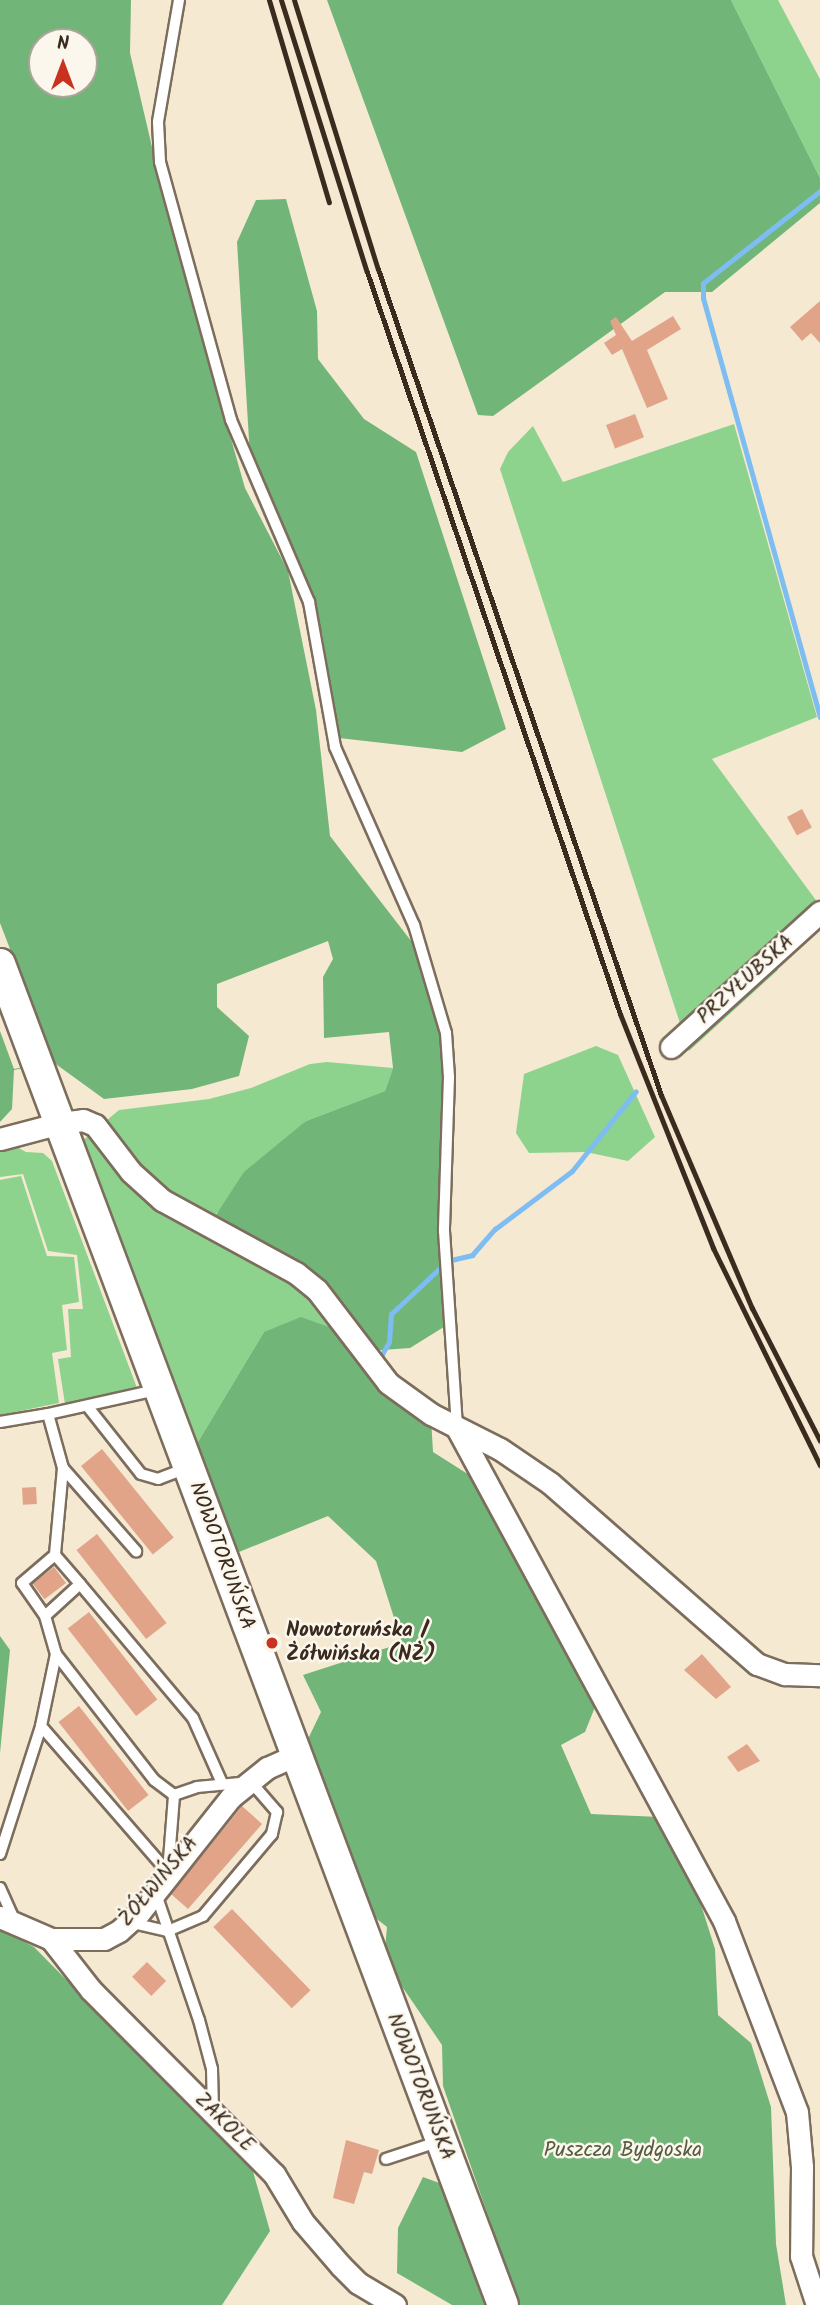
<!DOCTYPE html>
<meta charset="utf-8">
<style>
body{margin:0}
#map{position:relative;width:820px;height:2305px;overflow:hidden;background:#f5e9d2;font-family:Kalam,sans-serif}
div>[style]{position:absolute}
.green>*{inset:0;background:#8dd38d}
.forest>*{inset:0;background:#72b578}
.stream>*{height:5px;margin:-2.5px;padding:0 2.5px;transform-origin:2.5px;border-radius:2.5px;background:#7dbdf2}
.building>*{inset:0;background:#e2a488;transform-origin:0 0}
.roads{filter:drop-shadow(2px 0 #7c6d5d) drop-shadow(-2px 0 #7c6d5d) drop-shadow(0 2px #7c6d5d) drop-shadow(0 -2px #7c6d5d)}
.service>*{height:10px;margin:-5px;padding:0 5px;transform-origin:5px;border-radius:5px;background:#fff}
.minor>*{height:21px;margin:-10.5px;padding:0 10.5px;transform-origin:10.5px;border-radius:10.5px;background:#fff}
.secondary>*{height:30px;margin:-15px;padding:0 15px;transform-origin:15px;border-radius:15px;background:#fff}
.rail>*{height:5px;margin:-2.5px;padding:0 2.5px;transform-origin:2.5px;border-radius:2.5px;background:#3b2a1e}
.dots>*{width:19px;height:19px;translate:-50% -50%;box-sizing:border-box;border:4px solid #fbf7ec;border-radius:50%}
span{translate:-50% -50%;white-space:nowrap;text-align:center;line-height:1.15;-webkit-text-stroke:5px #fbf7ec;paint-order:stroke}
.street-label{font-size:21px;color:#3b2a1e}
.poi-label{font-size:21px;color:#3b2a1e;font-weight:700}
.left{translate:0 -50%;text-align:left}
.park-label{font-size:21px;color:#545d3f}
.north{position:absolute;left:28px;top:28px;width:70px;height:70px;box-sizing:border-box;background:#fbf7ec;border:2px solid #aea59a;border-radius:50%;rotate:0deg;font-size:19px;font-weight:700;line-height:28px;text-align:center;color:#3b2a1e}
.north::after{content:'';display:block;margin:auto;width:24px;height:32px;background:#c8321e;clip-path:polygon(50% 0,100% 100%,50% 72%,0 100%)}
</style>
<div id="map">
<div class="green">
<i style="clip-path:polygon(731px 0,778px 0,820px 79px,820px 178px)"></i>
<i style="clip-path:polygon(734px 424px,817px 717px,712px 759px,818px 903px,769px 949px,778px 970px,689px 1051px,500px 469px,508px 452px,533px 426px,563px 482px)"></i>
<i style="clip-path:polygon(596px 1046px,618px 1055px,655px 1137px,628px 1161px,586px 1152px,529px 1153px,516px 1133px,524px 1074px)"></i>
<i style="clip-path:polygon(327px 1062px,393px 1068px,385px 1091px,306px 1121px,216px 1214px,242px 1242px,296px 1273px,340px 1331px,264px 1332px,195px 1447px,82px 1141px,119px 1110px,209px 1099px,251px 1088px,310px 1064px)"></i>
<i style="clip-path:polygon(15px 1146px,26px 1152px,43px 1153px,52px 1161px,137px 1388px,129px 1393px,65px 1404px,58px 1359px,71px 1357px,68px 1309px,83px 1309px,77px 1255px,48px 1251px,23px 1174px,0 1177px,0 1149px)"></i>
<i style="clip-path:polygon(21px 1176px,47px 1256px,74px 1257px,79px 1302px,62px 1305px,67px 1350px,52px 1353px,59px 1403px,0 1415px,0 1180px)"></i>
</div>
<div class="forest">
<i style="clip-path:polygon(evenodd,0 0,131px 0,130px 53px,171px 228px,245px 488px,288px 571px,316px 710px,330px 836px,415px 946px,444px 1036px,447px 1325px,410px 1348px,368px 1351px,300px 1264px,216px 1215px,244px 1172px,306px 1121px,385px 1091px,393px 1068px,389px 1032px,324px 1038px,323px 977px,333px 959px,328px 941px,217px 984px,217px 1007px,249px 1036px,239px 1076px,192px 1089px,104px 1099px,53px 1062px,14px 1070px,12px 1109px,0 1122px,0 1031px,14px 1069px,53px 1061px,0 923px,0 0,42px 42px,84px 42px,84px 84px,42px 84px,42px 42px)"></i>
<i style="clip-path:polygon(327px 0,731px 0,820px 178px,820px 203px,712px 292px,665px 292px,493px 416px,478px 415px)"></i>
<i style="clip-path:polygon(286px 199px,317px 311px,318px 359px,364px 419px,416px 452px,506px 729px,462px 752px,339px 738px,322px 633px,251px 473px,237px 242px,256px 200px)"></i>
<i style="clip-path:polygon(301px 1317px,340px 1331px,361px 1367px,431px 1418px,433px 1452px,474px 1478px,597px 1702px,585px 1732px,561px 1745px,591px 1814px,660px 1817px,697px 1892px,715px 1949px,718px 2015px,751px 2043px,771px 2107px,776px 2244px,786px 2305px,519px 2305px,443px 2086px,442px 2045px,384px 1960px,387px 1927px,373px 1916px,308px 1739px,321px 1712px,303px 1675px,402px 1643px,376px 1561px,328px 1516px,239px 1552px,195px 1447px,264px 1332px)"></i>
<i style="clip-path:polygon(0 1636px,10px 1650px,0 1753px)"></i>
<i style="clip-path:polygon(0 1929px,34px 1947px,252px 2168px,270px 2231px,222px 2305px,0 2305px)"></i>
<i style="clip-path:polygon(423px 2177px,442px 2184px,486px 2305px,452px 2305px,397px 2273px,398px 2228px)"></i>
</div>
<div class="stream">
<i style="left:820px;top:191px;width:149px;rotate:141.8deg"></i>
<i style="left:703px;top:283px;width:15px;rotate:90deg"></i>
<i style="left:703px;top:298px;width:435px;rotate:74.4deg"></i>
<i style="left:451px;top:1260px;width:22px;rotate:-13deg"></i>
<i style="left:472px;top:1255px;width:35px;rotate:-49deg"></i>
<i style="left:495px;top:1229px;width:96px;rotate:-37deg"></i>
<i style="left:572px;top:1171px;width:102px;rotate:-51.3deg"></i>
<i style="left:373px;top:1356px;width:9px;rotate:-13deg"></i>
<i style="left:382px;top:1354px;width:14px;rotate:-60deg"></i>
<i style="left:389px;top:1342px;width:28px;rotate:-86deg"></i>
<i style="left:391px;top:1314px;width:71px;rotate:-43.3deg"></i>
</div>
<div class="building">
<i style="clip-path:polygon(820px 301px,820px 343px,811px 333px,802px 341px,790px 327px)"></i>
<i style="clip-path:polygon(673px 316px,681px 329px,647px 350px,668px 399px,647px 408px,622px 349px,612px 355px,604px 343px,616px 335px,610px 321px,616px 317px,632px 341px)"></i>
<i style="left:635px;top:414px;width:25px;height:31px;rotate:69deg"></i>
<i style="left:802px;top:809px;width:21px;height:17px;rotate:62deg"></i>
<i style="left:102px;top:1449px;width:114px;height:27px;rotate:51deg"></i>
<i style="left:36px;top:1487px;width:17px;height:14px;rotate:87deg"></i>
<i style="left:97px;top:1534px;width:113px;height:26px;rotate:52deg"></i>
<i style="left:54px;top:1567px;width:20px;height:27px;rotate:53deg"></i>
<i style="left:89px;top:1612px;width:111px;height:27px;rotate:52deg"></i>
<i style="clip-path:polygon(702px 1654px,731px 1687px,716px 1699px,684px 1670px)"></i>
<i style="left:79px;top:1706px;width:113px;height:26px;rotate:52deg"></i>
<i style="clip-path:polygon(747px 1744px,760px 1761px,738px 1772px,727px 1757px)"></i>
<i style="clip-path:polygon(242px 1806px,262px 1824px,188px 1909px,171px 1894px)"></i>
<i style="left:232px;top:1909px;width:113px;height:26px;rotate:46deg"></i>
<i style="left:147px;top:1962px;width:27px;height:21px;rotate:45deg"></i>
<i style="clip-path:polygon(346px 2140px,379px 2150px,372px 2174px,364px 2172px,354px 2204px,333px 2198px)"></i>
</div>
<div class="roads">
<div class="service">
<i style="left:179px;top:0;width:124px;rotate:99.8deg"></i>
<i style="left:158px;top:122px;width:40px;rotate:87.1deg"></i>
<i style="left:160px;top:162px;width:268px;rotate:74.6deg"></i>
<i style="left:231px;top:420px;width:198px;rotate:66.8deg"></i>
<i style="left:309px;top:602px;width:147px;rotate:79.8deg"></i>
<i style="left:335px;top:747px;width:195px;rotate:66.1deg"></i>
<i style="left:414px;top:925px;width:113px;rotate:73.5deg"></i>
<i style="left:446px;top:1033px;width:44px;rotate:86.1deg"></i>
<i style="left:449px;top:1077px;width:154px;rotate:91.9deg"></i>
<i style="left:444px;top:1231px;width:197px;rotate:86.2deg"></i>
<i style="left:156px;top:1390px;width:111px;rotate:167.5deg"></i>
<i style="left:48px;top:1414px;width:56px;rotate:74.5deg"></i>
<i style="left:63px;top:1468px;width:87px;rotate:95.3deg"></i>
<i style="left:55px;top:1555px;width:38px;rotate:49deg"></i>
<i style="left:80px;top:1584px;width:47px;rotate:137.6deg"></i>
<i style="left:45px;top:1616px;width:40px;rotate:74deg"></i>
<i style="left:56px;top:1654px;width:74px;rotate:101.8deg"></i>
<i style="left:41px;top:1726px;width:194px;rotate:49deg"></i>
<i style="left:88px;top:1407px;width:85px;rotate:51.7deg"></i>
<i style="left:141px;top:1474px;width:18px;rotate:16deg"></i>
<i style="left:158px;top:1479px;width:30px;rotate:-21deg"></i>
<i style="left:0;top:1422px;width:49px;rotate:-9.5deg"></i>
<i style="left:63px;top:1468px;width:111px;rotate:48.7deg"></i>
<i style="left:80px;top:1584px;width:175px;rotate:49.9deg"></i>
<i style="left:193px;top:1718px;width:71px;rotate:66deg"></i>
<i style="left:45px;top:1616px;width:40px;rotate:-124.9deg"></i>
<i style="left:22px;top:1583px;width:43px;rotate:-40.3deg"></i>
<i style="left:56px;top:1654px;width:160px;rotate:52.1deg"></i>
<i style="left:154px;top:1780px;width:25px;rotate:37deg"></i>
<i style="left:174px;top:1795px;width:24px;rotate:-19deg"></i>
<i style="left:197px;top:1787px;width:54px;rotate:-5.3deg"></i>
<i style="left:251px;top:1782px;width:40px;rotate:49deg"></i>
<i style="left:277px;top:1812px;width:23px;rotate:103deg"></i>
<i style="left:272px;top:1834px;width:107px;rotate:130.1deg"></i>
<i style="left:203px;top:1916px;width:39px;rotate:157deg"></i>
<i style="left:167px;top:1931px;width:40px;rotate:-167deg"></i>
<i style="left:0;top:1854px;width:134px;rotate:-72.2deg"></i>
<i style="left:168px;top:1872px;width:77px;rotate:-85.5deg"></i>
<i style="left:0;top:1888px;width:36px;rotate:66deg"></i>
<i style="left:155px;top:1891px;width:136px;rotate:71.2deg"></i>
<i style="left:199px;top:2020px;width:51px;rotate:75.1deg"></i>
<i style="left:212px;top:2069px;width:42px;rotate:88.6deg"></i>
<i style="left:386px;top:2159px;width:57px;rotate:-18.4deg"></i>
</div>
<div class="minor">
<i style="left:671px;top:1047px;width:201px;rotate:-42.2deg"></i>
<i style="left:0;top:1139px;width:62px;rotate:-14.9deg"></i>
<i style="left:60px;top:1123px;width:23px;rotate:-7deg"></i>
<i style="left:83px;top:1120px;width:13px;rotate:23deg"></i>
<i style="left:95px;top:1125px;width:59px;rotate:52.5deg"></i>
<i style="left:131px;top:1172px;width:42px;rotate:42.1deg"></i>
<i style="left:162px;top:1200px;width:153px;rotate:28.6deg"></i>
<i style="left:296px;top:1273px;width:27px;rotate:39deg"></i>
<i style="left:317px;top:1290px;width:117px;rotate:52.6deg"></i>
<i style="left:388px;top:1383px;width:53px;rotate:35.8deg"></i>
<i style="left:431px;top:1414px;width:77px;rotate:26.9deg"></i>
<i style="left:500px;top:1449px;width:60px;rotate:34.2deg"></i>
<i style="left:550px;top:1483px;width:275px;rotate:41.2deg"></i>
<i style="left:757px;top:1664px;width:30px;rotate:20deg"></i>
<i style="left:785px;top:1674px;width:35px;rotate:2deg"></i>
<i style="left:457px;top:1428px;width:561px;rotate:61.56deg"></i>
<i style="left:724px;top:1921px;width:204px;rotate:69.1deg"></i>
<i style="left:797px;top:2112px;width:55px;rotate:84.8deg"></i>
<i style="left:802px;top:2167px;width:89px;rotate:90.6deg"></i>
<i style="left:801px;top:2256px;width:52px;rotate:71.9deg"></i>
<i style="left:0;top:1917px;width:56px;rotate:23.3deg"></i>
<i style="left:51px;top:1939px;width:53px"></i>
<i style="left:104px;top:1939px;width:17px;rotate:-28deg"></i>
<i style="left:119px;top:1931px;width:27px;rotate:-42deg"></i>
<i style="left:139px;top:1913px;width:148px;rotate:-51.6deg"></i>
<i style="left:231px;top:1797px;width:46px;rotate:-38.9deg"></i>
<i style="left:267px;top:1768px;width:32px;rotate:-24deg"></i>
<i style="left:51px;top:1939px;width:65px;rotate:51.9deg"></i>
<i style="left:91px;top:1990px;width:260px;rotate:45.2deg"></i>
<i style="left:274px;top:2174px;width:56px;rotate:58.9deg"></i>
<i style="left:303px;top:2222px;width:58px;rotate:49.2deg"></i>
<i style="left:341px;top:2266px;width:24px;rotate:45deg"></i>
<i style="left:358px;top:2283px;width:43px;rotate:30.7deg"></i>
</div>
<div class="secondary">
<i style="left:0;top:964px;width:1432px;rotate:69.44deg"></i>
</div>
</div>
<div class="rail">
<i style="left:269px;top:0;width:211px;rotate:73.5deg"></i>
<i style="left:281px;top:0;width:285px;rotate:72.5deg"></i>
<i style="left:367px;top:272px;width:784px;rotate:71.17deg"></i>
<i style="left:620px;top:1014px;width:252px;rotate:68.3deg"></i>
<i style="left:713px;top:1248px;width:242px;rotate:63.8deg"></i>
<i style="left:294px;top:0;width:282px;rotate:72.7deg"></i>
<i style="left:378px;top:269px;width:873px;rotate:71.09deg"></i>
<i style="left:661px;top:1095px;width:232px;rotate:66.9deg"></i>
<i style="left:752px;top:1308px;width:149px;rotate:62.9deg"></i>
</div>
<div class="dots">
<i style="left:272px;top:1643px;background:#c8321e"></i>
</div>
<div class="street-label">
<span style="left:746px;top:980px;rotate:-42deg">PRZYŁUBSKA</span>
<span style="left:221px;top:1556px;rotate:70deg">NOWOTORUŃSKA</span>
<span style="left:159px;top:1882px;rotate:-50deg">ŻÓŁWIŃSKA</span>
<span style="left:420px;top:2087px;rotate:69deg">NOWOTORUŃSKA</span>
<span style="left:224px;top:2123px;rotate:45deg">ZAKOLE</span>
</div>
<div class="poi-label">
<span class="left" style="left:286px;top:1643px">Nowotoruńska /<br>Żółwińska (NŻ)</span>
</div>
<div class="park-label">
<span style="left:623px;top:2151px">Puszcza Bydgoska</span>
</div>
<div class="north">N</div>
</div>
